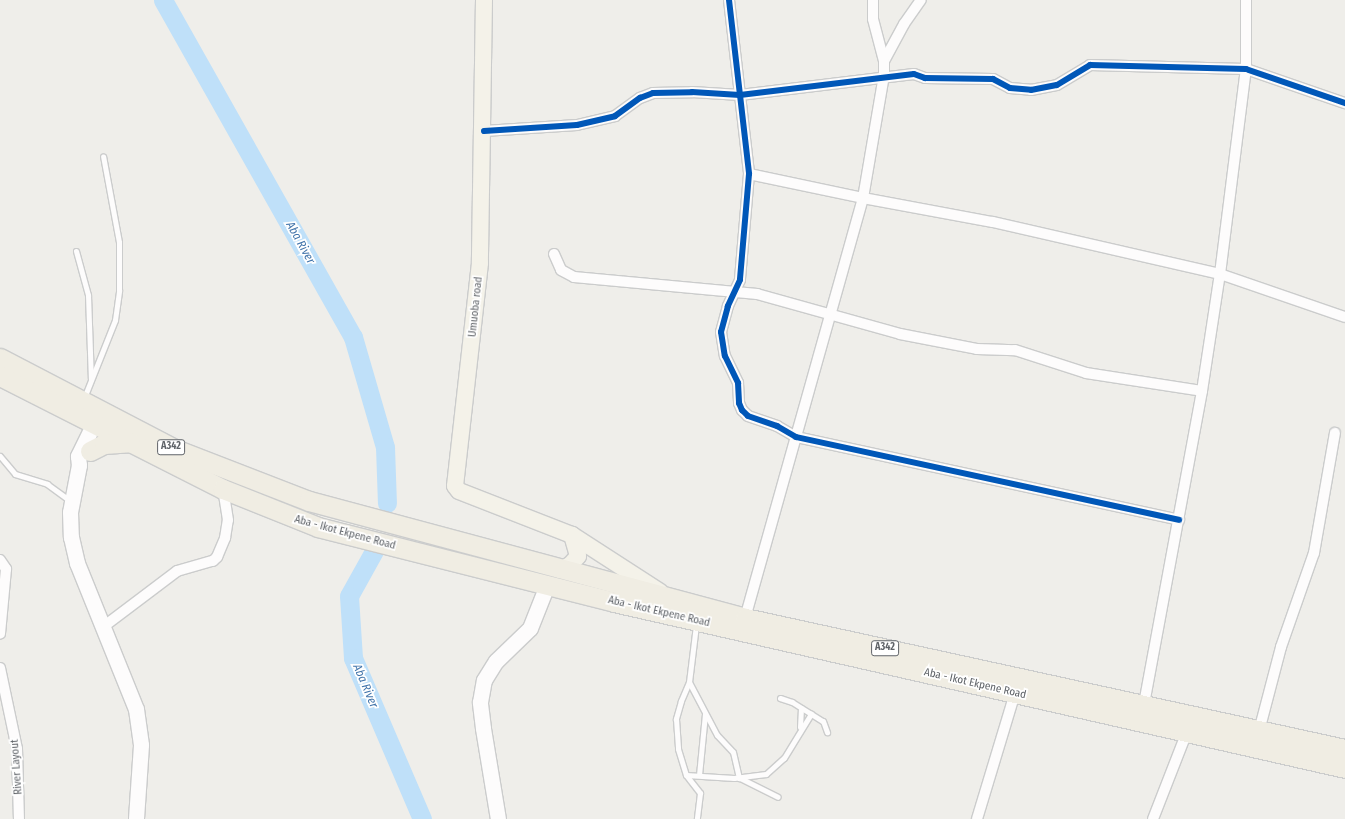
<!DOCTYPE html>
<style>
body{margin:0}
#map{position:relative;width:1345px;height:819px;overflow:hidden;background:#efeeea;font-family:"Fira Sans Condensed",sans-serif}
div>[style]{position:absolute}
.river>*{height:19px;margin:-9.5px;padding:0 9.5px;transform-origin:9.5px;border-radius:9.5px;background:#bfe0f9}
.roads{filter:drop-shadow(1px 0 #cbcccc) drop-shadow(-1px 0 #cbcccc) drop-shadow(0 1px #cbcccc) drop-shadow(0 -1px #cbcccc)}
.lane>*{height:5px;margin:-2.5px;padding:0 2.5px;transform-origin:2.5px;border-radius:2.5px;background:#fdfcfc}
.street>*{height:10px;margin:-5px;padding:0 5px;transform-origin:5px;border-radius:5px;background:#fdfcfc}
.secondary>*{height:15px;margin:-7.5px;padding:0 7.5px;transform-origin:7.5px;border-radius:7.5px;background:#fdfcfc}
.primary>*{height:16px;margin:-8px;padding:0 8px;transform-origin:8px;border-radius:8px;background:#f4f2e9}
.highway>*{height:19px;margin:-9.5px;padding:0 9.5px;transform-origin:9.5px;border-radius:9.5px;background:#f0ede3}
.cycleway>*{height:6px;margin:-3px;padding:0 3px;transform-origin:3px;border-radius:3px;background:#0057b8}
span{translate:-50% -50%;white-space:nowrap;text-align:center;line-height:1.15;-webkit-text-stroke:3.5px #fff;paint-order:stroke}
.shield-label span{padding:1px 3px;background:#fff;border:1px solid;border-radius:3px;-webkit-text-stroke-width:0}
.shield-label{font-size:10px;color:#5f6368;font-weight:700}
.street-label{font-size:11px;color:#5f6368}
.water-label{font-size:12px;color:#4174aa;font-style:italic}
</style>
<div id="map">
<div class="river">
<i style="left:163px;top:0;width:387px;rotate:60.6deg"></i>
<i style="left:353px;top:337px;width:115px;rotate:73.8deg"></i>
<i style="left:385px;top:447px;width:56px;rotate:88deg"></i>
<i style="left:374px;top:551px;width:51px;rotate:119.1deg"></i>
<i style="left:349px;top:596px;width:62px;rotate:86.3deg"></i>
<i style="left:353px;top:658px;width:175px;rotate:66.8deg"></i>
</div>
<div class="roads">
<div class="lane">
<i style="left:76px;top:251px;width:46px;rotate:74.7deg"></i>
<i style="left:88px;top:295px;width:84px;rotate:88deg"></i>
<i style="left:84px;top:398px;width:84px;rotate:-68.3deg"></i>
<i style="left:115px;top:320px;width:30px;rotate:-82deg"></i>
<i style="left:119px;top:290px;width:48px;rotate:-90deg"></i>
<i style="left:119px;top:242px;width:87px;rotate:-100.5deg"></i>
<i style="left:0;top:456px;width:23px;rotate:50deg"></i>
<i style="left:15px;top:474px;width:34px;rotate:17deg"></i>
<i style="left:47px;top:484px;width:27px;rotate:36deg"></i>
<i style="left:696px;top:625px;width:57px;rotate:97deg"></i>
<i style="left:689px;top:682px;width:21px;rotate:113deg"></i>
<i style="left:681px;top:701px;width:19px;rotate:106deg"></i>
<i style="left:676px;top:719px;width:30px;rotate:86deg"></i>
<i style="left:678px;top:749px;width:27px;rotate:73deg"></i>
<i style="left:686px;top:775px;width:23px;rotate:52deg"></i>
<i style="left:700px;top:793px;width:26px;rotate:97deg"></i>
<i style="left:689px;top:682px;width:60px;rotate:62.2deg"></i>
<i style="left:717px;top:735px;width:23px;rotate:47deg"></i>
<i style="left:733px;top:752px;width:27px;rotate:77deg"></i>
<i style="left:780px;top:698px;width:13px;rotate:18deg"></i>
<i style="left:792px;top:702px;width:36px;rotate:32deg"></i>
<i style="left:823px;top:721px;width:12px;rotate:70deg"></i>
<i style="left:800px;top:727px;width:19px;rotate:-87deg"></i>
<i style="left:686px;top:775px;width:48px;rotate:3.6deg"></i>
<i style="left:734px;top:778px;width:32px;rotate:-7deg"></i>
<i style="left:766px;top:774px;width:24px;rotate:-42deg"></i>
<i style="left:784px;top:758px;width:52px;rotate:-58.5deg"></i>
<i style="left:699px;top:775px;width:61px;rotate:-84.4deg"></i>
<i style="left:740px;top:778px;width:42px;rotate:26.6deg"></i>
</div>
<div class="street">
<i style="left:729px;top:0;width:175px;rotate:83.4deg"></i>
<i style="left:749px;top:174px;width:106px;rotate:94.9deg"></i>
<i style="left:740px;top:280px;width:29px;rotate:115deg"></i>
<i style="left:728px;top:306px;width:27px;rotate:105deg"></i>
<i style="left:721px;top:332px;width:24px;rotate:81deg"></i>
<i style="left:725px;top:356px;width:30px;rotate:64deg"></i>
<i style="left:738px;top:383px;width:20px;rotate:87deg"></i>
<i style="left:739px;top:403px;width:8px;rotate:67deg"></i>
<i style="left:742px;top:410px;width:8px;rotate:45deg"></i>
<i style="left:748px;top:416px;width:31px;rotate:19deg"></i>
<i style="left:777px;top:426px;width:22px;rotate:30deg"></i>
<i style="left:796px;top:437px;width:392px;rotate:12.2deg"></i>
<i style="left:884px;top:61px;width:42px;rotate:-61.6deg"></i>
<i style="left:904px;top:24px;width:29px;rotate:-55deg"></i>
<i style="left:484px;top:131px;width:93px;rotate:-3.7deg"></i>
<i style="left:577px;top:125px;width:39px;rotate:-13deg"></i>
<i style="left:615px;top:116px;width:31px;rotate:-36deg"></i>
<i style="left:640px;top:98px;width:14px;rotate:-21deg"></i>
<i style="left:653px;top:93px;width:39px;rotate:-1deg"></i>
<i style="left:692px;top:92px;width:48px;rotate:3.6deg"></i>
<i style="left:740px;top:95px;width:175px;rotate:-6.9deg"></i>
<i style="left:914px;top:74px;width:12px;rotate:20deg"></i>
<i style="left:925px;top:78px;width:68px;rotate:0.8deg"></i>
<i style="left:993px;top:79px;width:19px;rotate:28deg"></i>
<i style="left:1010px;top:88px;width:21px;rotate:5deg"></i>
<i style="left:1031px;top:90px;width:26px;rotate:-11deg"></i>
<i style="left:1057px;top:85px;width:39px;rotate:-31deg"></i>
<i style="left:1090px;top:65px;width:156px;rotate:1.5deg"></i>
<i style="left:1246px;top:69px;width:105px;rotate:19deg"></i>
<i style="left:749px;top:174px;width:116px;rotate:11.9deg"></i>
<i style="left:863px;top:198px;width:132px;rotate:10.5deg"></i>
<i style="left:993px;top:222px;width:233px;rotate:12.9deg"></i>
<i style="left:1220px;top:274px;width:132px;rotate:19deg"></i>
<i style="left:554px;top:254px;width:17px;rotate:66deg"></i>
<i style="left:561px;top:270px;width:15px;rotate:28deg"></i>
<i style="left:574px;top:277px;width:184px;rotate:5.3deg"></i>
<i style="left:757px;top:294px;width:148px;rotate:15.6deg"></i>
<i style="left:900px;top:334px;width:78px;rotate:11deg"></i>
<i style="left:977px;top:349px;width:38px;rotate:2deg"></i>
<i style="left:1015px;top:350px;width:75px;rotate:17.9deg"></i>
<i style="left:1086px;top:373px;width:117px;rotate:8.8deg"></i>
<i style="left:0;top:560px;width:11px;rotate:56deg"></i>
<i style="left:6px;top:569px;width:65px;rotate:95.3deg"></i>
<i style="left:745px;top:618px;width:436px;rotate:-74.3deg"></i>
<i style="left:863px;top:198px;width:125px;rotate:-80.3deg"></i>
<i style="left:884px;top:75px;width:14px;rotate:-90deg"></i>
<i style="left:884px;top:61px;width:43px;rotate:-104.7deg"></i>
<i style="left:873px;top:19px;width:19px;rotate:-90deg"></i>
<i style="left:103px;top:627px;width:93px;rotate:-37.1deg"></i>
<i style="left:177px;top:571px;width:37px;rotate:-16deg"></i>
<i style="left:213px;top:561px;width:6px;rotate:-45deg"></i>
<i style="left:217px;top:557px;width:21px;rotate:-67deg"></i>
<i style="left:225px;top:538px;width:18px;rotate:-81deg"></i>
<i style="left:228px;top:520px;width:31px;rotate:-99deg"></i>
<i style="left:0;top:668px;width:83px;rotate:78.1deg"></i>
<i style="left:17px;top:749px;width:70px;rotate:88.4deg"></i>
<i style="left:1144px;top:704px;width:318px;rotate:-79.5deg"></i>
<i style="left:1202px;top:391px;width:118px;rotate:-81.3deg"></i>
<i style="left:1220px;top:274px;width:207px;rotate:-82.8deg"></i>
<i style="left:1246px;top:69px;width:69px;rotate:-90deg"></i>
<i style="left:1259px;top:731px;width:87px;rotate:-75.3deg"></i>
<i style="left:1281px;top:647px;width:100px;rotate:-70.7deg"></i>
<i style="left:1314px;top:553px;width:122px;rotate:-80.1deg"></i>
<i style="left:977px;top:819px;width:132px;rotate:-73.2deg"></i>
<i style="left:1153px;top:819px;width:93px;rotate:-68.7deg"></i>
</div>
<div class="secondary">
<i style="left:98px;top:415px;width:46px;rotate:116deg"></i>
<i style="left:78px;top:456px;width:9px;rotate:84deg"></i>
<i style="left:79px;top:465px;width:48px;rotate:100.8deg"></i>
<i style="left:70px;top:512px;width:25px;rotate:88deg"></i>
<i style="left:71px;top:537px;width:27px;rotate:77deg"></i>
<i style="left:77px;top:563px;width:157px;rotate:68deg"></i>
<i style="left:136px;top:709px;width:36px;rotate:82deg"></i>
<i style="left:141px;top:745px;width:74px;rotate:93.9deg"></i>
<i style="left:498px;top:819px;width:92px;rotate:-99.4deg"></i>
<i style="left:483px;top:728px;width:26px;rotate:-97deg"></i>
<i style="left:480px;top:702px;width:22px;rotate:-80deg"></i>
<i style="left:484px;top:680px;width:22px;rotate:-58deg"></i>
<i style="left:496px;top:661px;width:47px;rotate:-44.1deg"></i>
<i style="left:530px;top:628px;width:46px;rotate:-68.4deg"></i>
</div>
<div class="primary">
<i style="left:484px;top:0;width:263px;rotate:90.9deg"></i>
<i style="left:480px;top:263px;width:224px;rotate:96.4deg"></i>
<i style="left:455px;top:486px;width:6px;rotate:51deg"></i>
<i style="left:459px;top:491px;width:121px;rotate:21.3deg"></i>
<i style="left:572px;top:535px;width:105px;rotate:32.9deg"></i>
<i style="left:560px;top:570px;width:11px;rotate:-27deg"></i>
<i style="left:570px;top:565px;width:12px;rotate:-48deg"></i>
<i style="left:578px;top:556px;width:22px;rotate:-106deg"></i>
</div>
<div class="highway">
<i style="left:0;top:358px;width:197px;rotate:27.5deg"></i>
<i style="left:175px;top:449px;width:144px;rotate:21.2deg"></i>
<i style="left:309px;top:501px;width:451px;rotate:15deg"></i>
<i style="left:745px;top:618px;width:614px;rotate:12.32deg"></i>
<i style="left:0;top:376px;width:250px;rotate:26.9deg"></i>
<i style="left:223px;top:489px;width:102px;rotate:21.8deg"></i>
<i style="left:318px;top:527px;width:305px;rotate:14.2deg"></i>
<i style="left:614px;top:602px;width:750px;rotate:12.79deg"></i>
<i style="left:90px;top:451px;width:16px;rotate:-27deg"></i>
<i style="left:104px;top:444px;width:26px;rotate:-4deg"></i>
</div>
</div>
<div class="cycleway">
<i style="left:729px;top:0;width:175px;rotate:83.4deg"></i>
<i style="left:749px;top:174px;width:106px;rotate:94.9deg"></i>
<i style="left:740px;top:280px;width:29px;rotate:115deg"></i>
<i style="left:728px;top:306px;width:27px;rotate:105deg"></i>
<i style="left:721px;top:332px;width:24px;rotate:81deg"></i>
<i style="left:725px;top:356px;width:30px;rotate:64deg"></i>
<i style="left:738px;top:383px;width:20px;rotate:87deg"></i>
<i style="left:739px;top:403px;width:8px;rotate:67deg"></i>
<i style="left:742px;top:410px;width:8px;rotate:45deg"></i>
<i style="left:748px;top:416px;width:31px;rotate:19deg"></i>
<i style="left:777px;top:426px;width:22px;rotate:30deg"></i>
<i style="left:796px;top:437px;width:392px;rotate:12.2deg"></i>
<i style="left:484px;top:131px;width:93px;rotate:-3.7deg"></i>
<i style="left:577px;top:125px;width:39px;rotate:-13deg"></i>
<i style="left:615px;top:116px;width:31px;rotate:-36deg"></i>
<i style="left:640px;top:98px;width:14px;rotate:-21deg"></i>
<i style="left:653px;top:93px;width:39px;rotate:-1deg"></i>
<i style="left:692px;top:92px;width:48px;rotate:3.6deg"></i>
<i style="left:740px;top:95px;width:175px;rotate:-6.9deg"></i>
<i style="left:914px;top:74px;width:12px;rotate:20deg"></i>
<i style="left:925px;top:78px;width:68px;rotate:0.8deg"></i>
<i style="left:993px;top:79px;width:19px;rotate:28deg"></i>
<i style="left:1010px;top:88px;width:21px;rotate:5deg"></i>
<i style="left:1031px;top:90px;width:26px;rotate:-11deg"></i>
<i style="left:1057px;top:85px;width:39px;rotate:-31deg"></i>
<i style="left:1090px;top:65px;width:156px;rotate:1.5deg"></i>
<i style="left:1246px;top:69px;width:105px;rotate:19deg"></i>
</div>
<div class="shield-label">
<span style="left:171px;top:447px">A342</span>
<span style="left:885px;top:648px">A342</span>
</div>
<div class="street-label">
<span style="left:476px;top:307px;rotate:-84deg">Umuoba road</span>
<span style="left:345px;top:533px;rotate:15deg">Aba - Ikot Ekpene Road</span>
<span style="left:659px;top:612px;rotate:13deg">Aba - Ikot Ekpene Road</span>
<span style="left:975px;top:684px;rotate:13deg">Aba - Ikot Ekpene Road</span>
<span style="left:17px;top:767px;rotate:-94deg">River Layout</span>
</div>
<div class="water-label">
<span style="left:300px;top:243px;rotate:61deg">Aba River</span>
<span style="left:365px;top:686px;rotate:67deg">Aba River</span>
</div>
</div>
